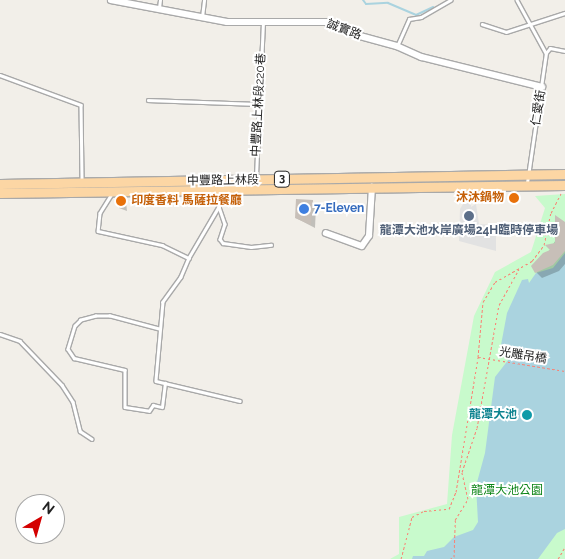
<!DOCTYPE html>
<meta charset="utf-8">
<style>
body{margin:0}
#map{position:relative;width:565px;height:559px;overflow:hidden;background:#f2efe9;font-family:Raleway,"Noto Sans TC",sans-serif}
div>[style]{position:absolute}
.park>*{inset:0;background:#c8facc}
.parking>*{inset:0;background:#e2e2e2}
.water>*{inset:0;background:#aad3df}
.shadow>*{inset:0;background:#0003}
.stream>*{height:2px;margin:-1px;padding:0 1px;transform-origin:1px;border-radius:1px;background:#aad3df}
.building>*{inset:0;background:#c7bfb8}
.path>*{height:1px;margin-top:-0.5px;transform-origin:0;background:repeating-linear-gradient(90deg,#fa8072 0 2.5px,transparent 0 5px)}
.roads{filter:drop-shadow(1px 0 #a9a9a9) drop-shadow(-1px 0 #a9a9a9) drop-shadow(0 1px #a9a9a9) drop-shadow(0 -1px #a9a9a9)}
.service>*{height:2.5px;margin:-1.25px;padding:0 1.25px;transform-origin:1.25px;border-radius:1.25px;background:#fff}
.minor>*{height:5.5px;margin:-2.75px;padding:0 2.75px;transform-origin:2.75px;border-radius:2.75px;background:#fff}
.primary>*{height:9px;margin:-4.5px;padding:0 4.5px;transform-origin:4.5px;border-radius:4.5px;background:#fcd6a4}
.path-bridge>*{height:1px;margin-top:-0.5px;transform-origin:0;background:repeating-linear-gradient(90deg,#fa8072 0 2.5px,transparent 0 5px)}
.dots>*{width:14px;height:14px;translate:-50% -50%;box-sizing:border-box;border:2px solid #fff;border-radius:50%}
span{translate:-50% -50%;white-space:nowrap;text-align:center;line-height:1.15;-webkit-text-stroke:4px #fff;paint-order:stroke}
.shield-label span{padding:1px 4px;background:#fff;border:1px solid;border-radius:4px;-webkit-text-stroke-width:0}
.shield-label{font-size:11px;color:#222;font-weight:700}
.street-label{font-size:12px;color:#222}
.food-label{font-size:12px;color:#c56008;font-weight:700}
.right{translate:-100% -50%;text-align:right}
.left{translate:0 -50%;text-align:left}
.shop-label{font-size:12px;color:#366cbe;font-weight:700}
.service-label{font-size:12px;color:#4e5e75;font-weight:700}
.culture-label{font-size:12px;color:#0d838f;font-weight:700}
.park-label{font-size:12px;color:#0c8416}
.north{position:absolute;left:15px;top:494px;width:50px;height:50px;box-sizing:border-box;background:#fff;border:1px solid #a7a7a7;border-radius:50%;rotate:38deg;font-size:14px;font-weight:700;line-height:20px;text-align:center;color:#222}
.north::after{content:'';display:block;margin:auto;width:18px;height:22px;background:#d40000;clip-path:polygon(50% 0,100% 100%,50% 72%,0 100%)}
</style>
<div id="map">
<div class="park">
<i style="clip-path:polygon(565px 194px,565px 559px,390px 559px,399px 554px,399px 517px,447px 504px,452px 435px,474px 316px,495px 272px,531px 252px,545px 208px,535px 196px)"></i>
</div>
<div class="parking">
<i style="clip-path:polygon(468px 196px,472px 196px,471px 207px,476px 204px,479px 224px,496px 225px,496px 251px,459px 241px,460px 209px)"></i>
</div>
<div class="water">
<i style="clip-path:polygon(565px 253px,565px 529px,557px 533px,538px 559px,412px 559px,413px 556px,424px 556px,427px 551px,444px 547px,454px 537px,473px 530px,478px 522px,476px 486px,485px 453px,495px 377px,509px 359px,501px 345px,507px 313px,522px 280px,528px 279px,529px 283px,536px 273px,553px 268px)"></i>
</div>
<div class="shadow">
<i style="clip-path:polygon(120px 199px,126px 202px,127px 211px,119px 208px)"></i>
<i style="clip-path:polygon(312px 201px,316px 206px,315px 228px,296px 218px)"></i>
<i style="clip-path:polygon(565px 225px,565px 264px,559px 271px,542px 278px,536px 272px)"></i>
</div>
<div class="stream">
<i style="left:363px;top:0;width:5px;rotate:53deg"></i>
<i style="left:366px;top:4px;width:22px;rotate:-3deg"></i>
<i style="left:388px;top:3px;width:30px;rotate:23deg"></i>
<i style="left:416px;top:15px;width:19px;rotate:-25deg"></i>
</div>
<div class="building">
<i style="clip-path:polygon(296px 199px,313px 200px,311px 225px,295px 218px)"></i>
<i style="clip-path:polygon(555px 215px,565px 222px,565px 251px,553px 265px,535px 273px,531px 266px,543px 253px,550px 250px,545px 245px,555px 243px)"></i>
</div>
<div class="path">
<i style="left:401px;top:559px;width:43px;rotate:-75.3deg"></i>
<i style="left:412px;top:517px;width:13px;rotate:-27deg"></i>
<i style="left:424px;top:511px;width:25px;rotate:-5deg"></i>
<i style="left:449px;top:509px;width:18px;rotate:-68deg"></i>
<i style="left:456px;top:492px;width:137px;rotate:-80.7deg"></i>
<i style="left:478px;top:357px;width:55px;rotate:-84.8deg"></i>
<i style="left:483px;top:302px;width:23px;rotate:-59deg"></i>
<i style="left:495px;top:282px;width:43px;rotate:-29.6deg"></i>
<i style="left:532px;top:261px;width:20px;rotate:-53deg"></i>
<i style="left:544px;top:245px;width:33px;rotate:-78deg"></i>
<i style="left:551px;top:213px;width:22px;rotate:-63deg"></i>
<i style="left:450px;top:559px;width:4px;rotate:-27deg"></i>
<i style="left:454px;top:557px;width:37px;rotate:-88deg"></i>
<i style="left:455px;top:520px;width:25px;rotate:-58deg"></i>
<i style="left:468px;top:499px;width:28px;rotate:-103deg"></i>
<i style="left:462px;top:472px;width:46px;rotate:-71.2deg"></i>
<i style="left:477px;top:428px;width:125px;rotate:-79.9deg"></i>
<i style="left:499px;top:305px;width:41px;rotate:-60.9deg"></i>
<i style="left:558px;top:559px;width:14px;rotate:-60deg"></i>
</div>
<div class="roads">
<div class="service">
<i style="left:517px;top:0;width:60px;rotate:61.3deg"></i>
<i style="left:159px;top:8px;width:8px;rotate:-83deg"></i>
<i style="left:202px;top:17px;width:17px;rotate:-83deg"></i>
<i style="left:482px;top:24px;width:25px;rotate:18deg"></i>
<i style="left:506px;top:32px;width:62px;rotate:-17.9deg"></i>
<i style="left:398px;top:44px;width:27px;rotate:-66deg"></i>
<i style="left:409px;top:19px;width:12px;rotate:-9deg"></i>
<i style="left:421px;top:17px;width:34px;rotate:-30deg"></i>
<i style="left:0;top:75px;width:86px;rotate:20.3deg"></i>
<i style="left:81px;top:105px;width:75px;rotate:89.2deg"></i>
<i style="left:148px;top:100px;width:109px;rotate:2.1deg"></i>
<i style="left:256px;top:176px;width:154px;rotate:-87.4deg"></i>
<i style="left:228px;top:182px;width:27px;rotate:110deg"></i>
<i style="left:219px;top:207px;width:59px;rotate:120.5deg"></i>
<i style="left:189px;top:258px;width:21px;rotate:113deg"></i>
<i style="left:181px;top:277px;width:31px;rotate:126deg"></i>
<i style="left:163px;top:302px;width:79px;rotate:95.1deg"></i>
<i style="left:156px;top:381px;width:86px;rotate:13.4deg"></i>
<i style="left:527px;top:183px;width:131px;rotate:-81.7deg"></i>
<i style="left:546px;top:53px;width:6px;rotate:-51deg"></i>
<i style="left:550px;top:48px;width:15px;rotate:11deg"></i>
<i style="left:112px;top:194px;width:22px;rotate:122deg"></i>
<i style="left:100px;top:213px;width:18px;rotate:96deg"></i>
<i style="left:98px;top:231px;width:66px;rotate:12.3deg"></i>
<i style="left:162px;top:245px;width:30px;rotate:26deg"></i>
<i style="left:219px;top:207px;width:18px;rotate:71deg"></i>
<i style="left:225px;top:224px;width:16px;rotate:108deg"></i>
<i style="left:220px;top:239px;width:5px;rotate:53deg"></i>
<i style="left:223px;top:243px;width:28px;rotate:8deg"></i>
<i style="left:251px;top:247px;width:20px;rotate:-6deg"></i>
<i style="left:159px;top:329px;width:51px;rotate:-165.1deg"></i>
<i style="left:110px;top:316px;width:14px;rotate:180deg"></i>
<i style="left:96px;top:316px;width:16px;rotate:165deg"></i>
<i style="left:81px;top:320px;width:8px;rotate:135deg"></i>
<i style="left:75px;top:326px;width:24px;rotate:107deg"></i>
<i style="left:68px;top:349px;width:11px;rotate:56deg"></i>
<i style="left:74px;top:358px;width:52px;rotate:13.2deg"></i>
<i style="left:125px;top:370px;width:37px;rotate:90deg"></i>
<i style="left:125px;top:407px;width:24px;rotate:9deg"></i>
<i style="left:149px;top:411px;width:7px;rotate:-56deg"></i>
<i style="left:153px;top:405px;width:9px;rotate:13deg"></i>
<i style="left:162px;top:407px;width:24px;rotate:-83deg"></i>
<i style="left:0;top:334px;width:21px;rotate:19deg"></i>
<i style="left:20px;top:341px;width:61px;rotate:46.3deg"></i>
<i style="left:62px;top:385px;width:20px;rotate:57deg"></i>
<i style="left:73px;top:402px;width:30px;rotate:76deg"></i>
<i style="left:80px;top:431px;width:14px;rotate:34deg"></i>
</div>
<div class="minor">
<i style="left:111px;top:0;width:118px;rotate:10.7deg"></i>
<i style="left:227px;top:22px;width:99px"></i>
<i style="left:326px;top:22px;width:30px;rotate:24deg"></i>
<i style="left:353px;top:34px;width:46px;rotate:15.3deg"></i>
<i style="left:397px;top:46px;width:27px;rotate:24deg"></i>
<i style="left:422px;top:57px;width:124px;rotate:14deg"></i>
<i style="left:326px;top:233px;width:38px;rotate:20deg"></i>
<i style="left:362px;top:246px;width:12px;rotate:-55deg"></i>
<i style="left:369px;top:236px;width:49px;rotate:-86.5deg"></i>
</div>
<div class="primary">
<i style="left:0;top:184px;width:565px;rotate:-1.01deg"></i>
<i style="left:0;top:193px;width:565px;rotate:-0.81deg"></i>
</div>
</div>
<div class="path-bridge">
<i style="left:478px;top:357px;width:88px;rotate:9.1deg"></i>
</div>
<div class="dots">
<i style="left:514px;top:198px;background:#e8710a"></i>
<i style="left:121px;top:201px;background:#e8710a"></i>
<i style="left:304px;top:209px;background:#3f7fe0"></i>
<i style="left:469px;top:216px;background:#5c6f8a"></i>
<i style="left:527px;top:415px;background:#0f9aa8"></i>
</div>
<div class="shield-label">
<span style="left:282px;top:179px">3</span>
</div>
<div class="street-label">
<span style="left:344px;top:30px;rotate:21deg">誠實路</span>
<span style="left:259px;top:105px;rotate:-87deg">中豐路上林段220巷</span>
<span style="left:539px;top:108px;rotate:-81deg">仁愛街</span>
<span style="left:223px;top:181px;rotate:-1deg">中豐路上林段</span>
<span style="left:523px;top:356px;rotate:9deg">光雕吊橋</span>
</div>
<div class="food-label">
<span class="right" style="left:504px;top:198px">沐沐鍋物</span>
<span class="left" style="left:131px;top:201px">印度香料 馬薩拉餐廳</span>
</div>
<div class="shop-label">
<span class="left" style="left:314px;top:209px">7-Eleven</span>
</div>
<div class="service-label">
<span style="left:469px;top:231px">龍潭大池水岸廣場24H臨時停車場</span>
</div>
<div class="culture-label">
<span class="right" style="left:517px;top:415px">龍潭大池</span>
</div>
<div class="park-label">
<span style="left:507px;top:491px">龍潭大池公園</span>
</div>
<div class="north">N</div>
</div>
